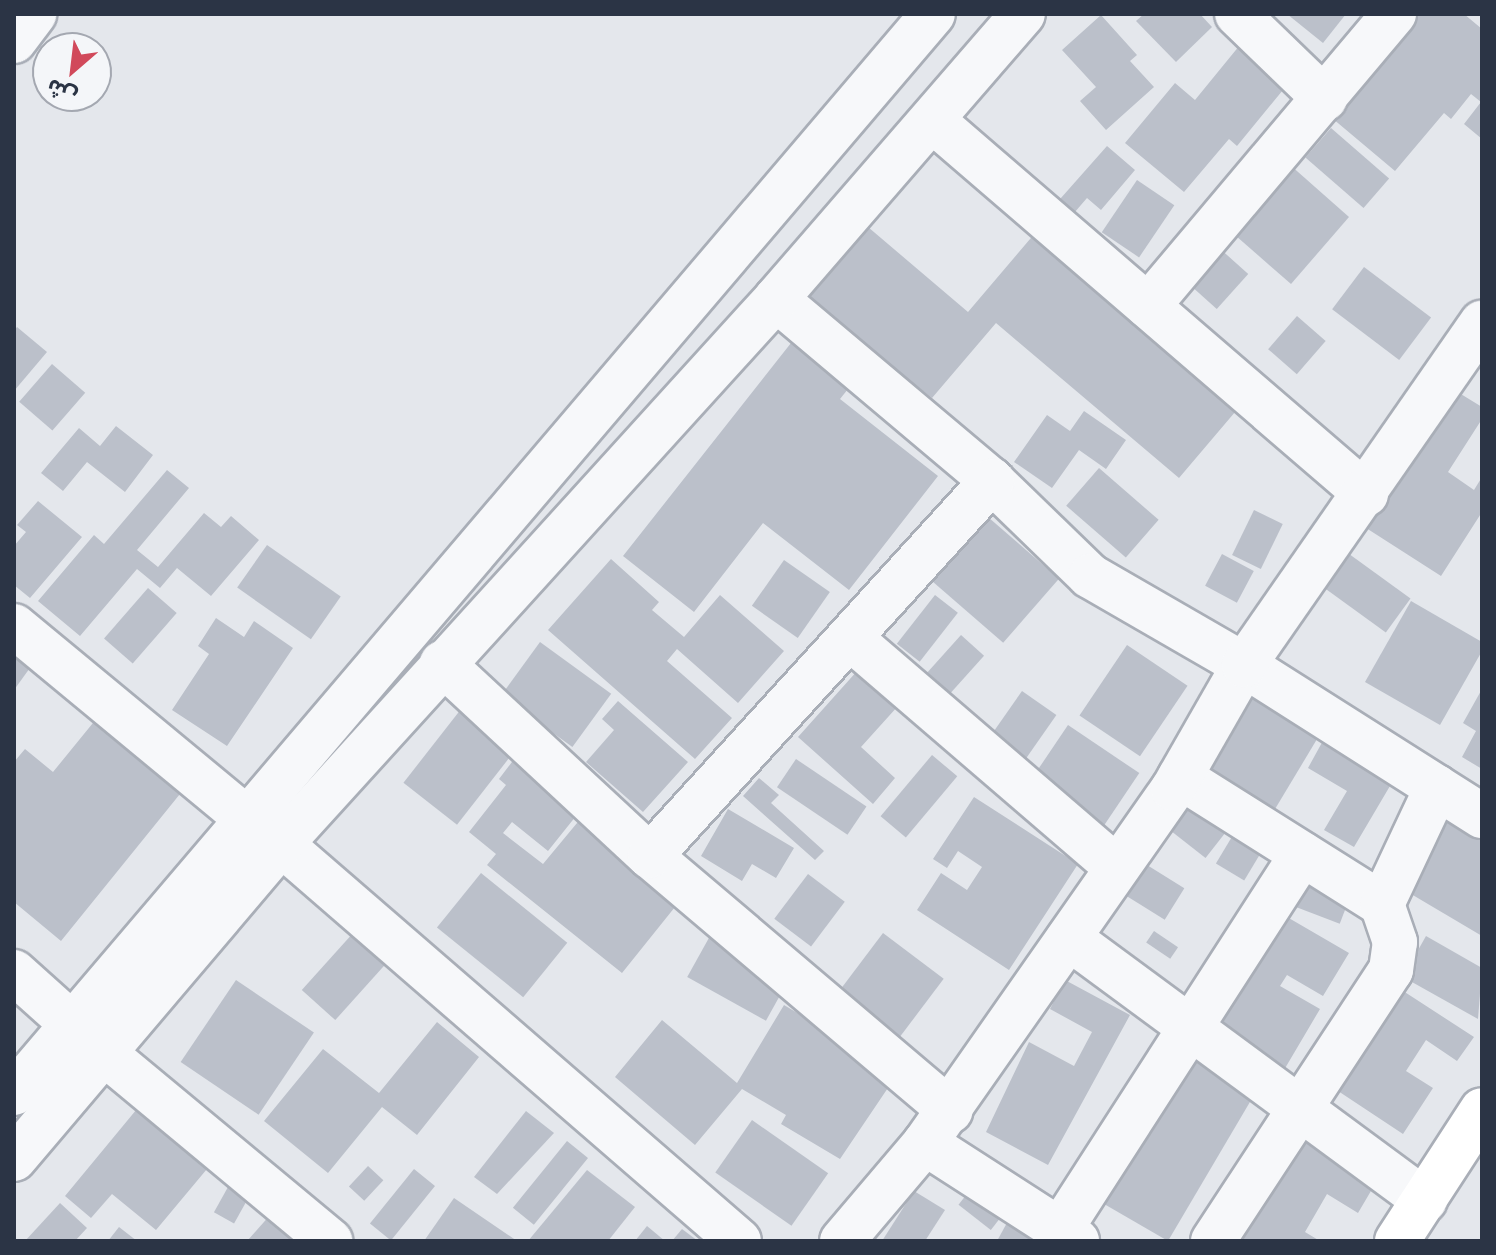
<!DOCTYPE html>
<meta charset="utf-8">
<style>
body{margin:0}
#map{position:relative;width:1496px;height:1255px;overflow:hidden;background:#e4e7ec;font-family:Poppins,"Noto Sans Arabic",sans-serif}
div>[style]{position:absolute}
.building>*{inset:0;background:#bbc0ca;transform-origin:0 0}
.roads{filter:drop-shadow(2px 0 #a9aeb7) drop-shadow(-2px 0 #a9aeb7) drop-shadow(0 2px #a9aeb7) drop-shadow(0 -2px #a9aeb7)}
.street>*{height:44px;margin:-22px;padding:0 22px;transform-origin:22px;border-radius:22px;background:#f7f8fa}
.secondary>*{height:44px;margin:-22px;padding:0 22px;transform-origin:22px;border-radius:22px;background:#fff}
span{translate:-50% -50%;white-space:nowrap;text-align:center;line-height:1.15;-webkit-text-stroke:6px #f4f6f9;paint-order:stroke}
.frame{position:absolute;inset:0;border:16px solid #2b3445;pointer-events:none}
.north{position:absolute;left:32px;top:32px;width:80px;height:80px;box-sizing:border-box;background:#f4f6f9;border:2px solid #a4a8b1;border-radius:50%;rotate:208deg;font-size:22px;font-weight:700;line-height:32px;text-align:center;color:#2b3445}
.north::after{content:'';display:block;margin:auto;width:28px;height:36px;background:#d1495b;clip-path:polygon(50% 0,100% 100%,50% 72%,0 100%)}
</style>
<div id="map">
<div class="building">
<i style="clip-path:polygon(1144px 14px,1200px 14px,1212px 27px,1176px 62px,1136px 21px)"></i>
<i style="clip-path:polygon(1287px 14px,1346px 14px,1323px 43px)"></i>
<i style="clip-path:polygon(1410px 14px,1464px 14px,1482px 29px,1482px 139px,1464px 124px,1481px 102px,1471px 94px,1451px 119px,1444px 113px,1395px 171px,1326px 113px)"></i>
<i style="clip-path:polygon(1101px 15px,1137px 55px,1130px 61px,1154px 87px,1106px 130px,1080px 101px,1096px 87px,1062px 50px)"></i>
<i style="clip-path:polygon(1244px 40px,1292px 79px,1237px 146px,1229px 139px,1184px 192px,1125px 143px,1175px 83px,1195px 100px)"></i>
<i style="left:1331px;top:128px;width:77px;height:39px;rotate:41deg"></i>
<i style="clip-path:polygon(1107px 146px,1135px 170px,1101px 210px,1087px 198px,1068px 220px,1053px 207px)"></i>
<i style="clip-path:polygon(1289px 164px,1349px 217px,1291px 284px,1220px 222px)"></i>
<i style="left:1137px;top:180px;width:45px;height:63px;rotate:34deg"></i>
<i style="clip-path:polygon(868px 227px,968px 312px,1036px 232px,1241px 405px,1179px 478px,996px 323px,932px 398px,807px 299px)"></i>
<i style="left:1217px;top:246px;width:42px;height:47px;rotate:42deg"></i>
<i style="left:1364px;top:267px;width:84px;height:53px;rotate:37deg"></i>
<i style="left:1297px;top:316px;width:38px;height:44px;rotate:41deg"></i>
<i style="clip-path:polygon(17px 327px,47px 352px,14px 391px,14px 331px)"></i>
<i style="clip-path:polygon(791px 343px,848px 389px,840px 399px,938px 476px,849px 590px,763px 523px,694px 612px,623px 556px)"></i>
<i style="left:52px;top:364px;width:44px;height:50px;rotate:41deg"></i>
<i style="clip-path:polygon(1451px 388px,1482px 407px,1482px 419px,1448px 472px,1474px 490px,1482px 477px,1482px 512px,1441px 576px,1363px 526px)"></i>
<i style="clip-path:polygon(1084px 411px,1126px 440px,1106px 469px,1079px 450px,1052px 488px,1014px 462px,1047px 415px,1070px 431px)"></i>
<i style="clip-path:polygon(116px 426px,153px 455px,125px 492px,87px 462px,63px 491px,41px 473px,79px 428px,100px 446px)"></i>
<i style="left:1099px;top:468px;width:79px;height:50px;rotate:41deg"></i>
<i style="clip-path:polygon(167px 470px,189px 488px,137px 550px,158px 567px,204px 513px,221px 527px,231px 516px,259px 540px,211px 596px,177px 568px,160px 588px,137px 569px,80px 636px,38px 601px,94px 535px,104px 544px)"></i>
<i style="clip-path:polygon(38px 501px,82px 537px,30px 598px,14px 585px,14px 546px,26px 532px,17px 525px)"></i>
<i style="left:1254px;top:510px;width:32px;height:50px;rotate:26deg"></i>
<i style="left:988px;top:517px;width:94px;height:85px;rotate:41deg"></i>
<i style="left:267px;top:545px;width:90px;height:52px;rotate:35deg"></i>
<i style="left:1345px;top:551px;width:81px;height:42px;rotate:36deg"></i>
<i style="left:1222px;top:554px;width:36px;height:36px;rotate:28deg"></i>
<i style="clip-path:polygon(611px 559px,659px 602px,652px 610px,684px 637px,720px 595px,784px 651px,738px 703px,677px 649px,667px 661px,732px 718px,695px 759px,548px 630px)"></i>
<i style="left:784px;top:560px;width:56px;height:56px;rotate:35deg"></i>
<i style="left:148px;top:588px;width:38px;height:67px;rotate:41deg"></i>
<i style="left:935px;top:595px;width:29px;height:62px;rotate:38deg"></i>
<i style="clip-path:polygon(1411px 601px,1482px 642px,1482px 651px,1440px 725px,1365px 682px)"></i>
<i style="clip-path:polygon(216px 618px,244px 637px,254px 621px,293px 648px,227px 746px,172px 710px,209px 654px,198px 646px)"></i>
<i style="left:961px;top:635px;width:31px;height:52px;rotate:42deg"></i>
<i style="clip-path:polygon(14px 636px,40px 654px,14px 690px)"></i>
<i style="left:540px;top:642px;width:88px;height:66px;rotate:36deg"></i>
<i style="left:1127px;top:645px;width:73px;height:85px;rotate:34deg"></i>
<i style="clip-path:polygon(858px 670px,898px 706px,861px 747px,895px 778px,873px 804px,798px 737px)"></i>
<i style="left:1247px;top:679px;width:91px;height:97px;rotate:31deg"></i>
<i style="clip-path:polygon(1482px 689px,1482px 769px,1462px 757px,1476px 731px,1463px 723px)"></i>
<i style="left:1022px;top:691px;width:42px;height:57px;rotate:35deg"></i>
<i style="clip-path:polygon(618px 701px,688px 762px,643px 812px,586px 762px,614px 730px,602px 719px)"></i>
<i style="left:465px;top:704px;width:68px;height:100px;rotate:38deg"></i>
<i style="clip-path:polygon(97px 718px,184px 789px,61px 941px,14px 902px,14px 762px,25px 749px,53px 772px)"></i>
<i style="left:1068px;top:725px;width:86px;height:64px;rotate:34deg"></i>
<i style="clip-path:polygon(1330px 728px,1400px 769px,1354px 847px,1324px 830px,1347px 791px,1308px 768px)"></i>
<i style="left:932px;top:755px;width:33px;height:80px;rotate:40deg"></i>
<i style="clip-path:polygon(515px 758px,580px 811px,548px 851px,512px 822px,503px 833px,543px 864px,582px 817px,683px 897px,622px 973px,487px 865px,496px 854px,469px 832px,506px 785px,499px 779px)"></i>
<i style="left:796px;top:759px;width:85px;height:34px;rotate:34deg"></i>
<i style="clip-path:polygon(759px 778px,779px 795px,771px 803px,824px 851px,815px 860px,743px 796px)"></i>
<i style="left:1189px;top:793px;width:53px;height:41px;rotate:38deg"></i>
<i style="clip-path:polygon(974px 797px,1078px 864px,1009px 970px,917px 910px,941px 873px,967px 890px,982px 867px,958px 851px,947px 868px,933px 859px)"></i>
<i style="clip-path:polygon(728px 809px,794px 848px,776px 878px,752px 864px,742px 881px,701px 856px)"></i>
<i style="clip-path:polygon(1453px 810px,1482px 827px,1482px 936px,1406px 891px)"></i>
<i style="left:1236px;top:830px;width:33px;height:39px;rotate:31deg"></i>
<i style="left:1147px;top:865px;width:44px;height:37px;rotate:32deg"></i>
<i style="left:1300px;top:871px;width:56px;height:35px;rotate:21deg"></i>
<i style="left:481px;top:873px;width:111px;height:70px;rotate:39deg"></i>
<i style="left:808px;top:874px;width:46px;height:56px;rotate:37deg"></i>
<i style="clip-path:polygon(1275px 910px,1349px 953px,1323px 996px,1287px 975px,1280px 986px,1320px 1009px,1284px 1070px,1209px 1022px)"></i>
<i style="left:1154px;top:931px;width:29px;height:14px;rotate:34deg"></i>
<i style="left:354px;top:932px;width:45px;height:78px;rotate:42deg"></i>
<i style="left:883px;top:933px;width:76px;height:73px;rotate:37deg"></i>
<i style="left:710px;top:936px;width:90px;height:47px;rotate:29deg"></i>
<i style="clip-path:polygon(1426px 936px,1482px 968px,1478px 1019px,1403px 977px)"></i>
<i style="left:236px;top:980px;width:94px;height:99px;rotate:34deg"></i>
<i style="clip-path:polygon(1065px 980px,1130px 1015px,1048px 1165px,986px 1132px,1029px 1042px,1074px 1066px,1092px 1032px,1050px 1009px)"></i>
<i style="clip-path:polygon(1397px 987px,1474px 1037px,1457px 1061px,1426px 1040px,1406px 1071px,1433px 1088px,1403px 1134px,1332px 1087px)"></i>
<i style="clip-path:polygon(784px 1005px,898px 1073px,840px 1159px,781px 1124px,786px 1115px,742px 1089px,695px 1145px,615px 1077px,662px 1020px,737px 1083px)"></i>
<i style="clip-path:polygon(437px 1022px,479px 1057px,417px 1135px,382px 1107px,328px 1173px,264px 1121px,323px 1049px,379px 1093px)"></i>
<i style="clip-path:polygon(1191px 1053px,1257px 1090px,1168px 1241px,1092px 1197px)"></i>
<i style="clip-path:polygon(146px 1098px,217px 1157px,156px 1230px,112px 1194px,91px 1218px,65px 1196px)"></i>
<i style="clip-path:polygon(526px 1111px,554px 1133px,497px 1194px,474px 1177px)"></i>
<i style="left:752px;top:1120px;width:93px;height:64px;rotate:35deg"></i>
<i style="clip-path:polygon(1304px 1135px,1378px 1179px,1358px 1213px,1327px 1194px,1305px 1232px,1320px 1241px,1242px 1241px)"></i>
<i style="left:567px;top:1141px;width:27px;height:86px;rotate:39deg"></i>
<i style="left:368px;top:1166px;width:21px;height:28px;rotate:43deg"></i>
<i style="left:414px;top:1169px;width:27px;height:70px;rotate:39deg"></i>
<i style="clip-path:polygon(587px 1170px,635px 1207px,608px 1241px,528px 1241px)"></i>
<i style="left:977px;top:1181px;width:41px;height:30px;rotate:38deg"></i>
<i style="left:228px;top:1187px;width:23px;height:29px;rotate:29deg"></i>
<i style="clip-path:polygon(914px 1191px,945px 1210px,925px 1241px,882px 1241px)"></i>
<i style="clip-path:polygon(454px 1198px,517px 1241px,424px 1241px)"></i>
<i style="clip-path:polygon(1019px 1201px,1089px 1241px,997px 1241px)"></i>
<i style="clip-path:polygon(60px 1203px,87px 1228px,75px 1241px,25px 1241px)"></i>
<i style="clip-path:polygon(271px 1214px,291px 1241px,247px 1241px)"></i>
<i style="clip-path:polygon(647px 1226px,665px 1241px,635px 1241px)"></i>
<i style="clip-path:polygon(119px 1227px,137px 1241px,108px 1241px)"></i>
<i style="clip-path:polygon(682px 1229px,698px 1241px,672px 1241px)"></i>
</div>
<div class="roads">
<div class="street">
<i style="left:1237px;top:14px;width:122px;rotate:44deg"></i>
<i style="left:14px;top:41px;width:34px;rotate:-53deg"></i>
<i style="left:932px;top:120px;width:573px;rotate:40.75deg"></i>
<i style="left:776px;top:299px;width:282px;rotate:40.1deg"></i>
<i style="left:992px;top:481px;width:136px;rotate:44.1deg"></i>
<i style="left:1090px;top:576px;width:178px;rotate:30deg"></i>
<i style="left:1244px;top:665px;width:282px;rotate:32.4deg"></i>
<i style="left:1148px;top:306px;width:382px;rotate:-49.9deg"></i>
<i style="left:14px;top:626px;width:300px;rotate:39.6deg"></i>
<i style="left:850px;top:638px;width:352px;rotate:40.7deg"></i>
<i style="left:442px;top:663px;width:284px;rotate:42.9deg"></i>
<i style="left:650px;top:856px;width:394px;rotate:40.3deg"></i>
<i style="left:1180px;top:777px;width:239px;rotate:32.2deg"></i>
<i style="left:281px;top:844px;width:606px;rotate:40.92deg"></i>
<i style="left:650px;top:856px;width:508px;rotate:-47.64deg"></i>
<i style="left:1069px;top:938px;width:442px;rotate:36.4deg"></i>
<i style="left:14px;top:972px;width:78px;rotate:41.9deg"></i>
<i style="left:105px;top:1054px;width:293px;rotate:39.7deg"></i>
<i style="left:14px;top:1093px;width:1417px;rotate:-49.58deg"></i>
<i style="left:925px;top:1143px;width:432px;rotate:-55deg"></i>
<i style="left:1173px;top:789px;width:143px;rotate:-60.2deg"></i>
<i style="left:1244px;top:665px;width:417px;rotate:-55.2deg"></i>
<i style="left:14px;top:1159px;width:413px;rotate:-49.7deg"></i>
<i style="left:281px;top:844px;width:736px;rotate:-47.75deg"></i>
<i style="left:776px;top:299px;width:377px;rotate:-49.1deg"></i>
<i style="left:1060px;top:1230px;width:447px;rotate:-57.2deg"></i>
<i style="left:842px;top:1241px;width:128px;rotate:-49.7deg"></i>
<i style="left:925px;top:1143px;width:181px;rotate:32.8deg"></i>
<i style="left:1213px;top:1241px;width:324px;rotate:-56.7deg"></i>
<i style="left:1391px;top:970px;width:28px;rotate:-82deg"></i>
<i style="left:1395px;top:942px;width:40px;rotate:-108.9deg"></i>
<i style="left:1382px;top:904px;width:129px;rotate:-64.8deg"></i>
</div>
<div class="secondary">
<i style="left:1397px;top:1241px;width:156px;rotate:-57deg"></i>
</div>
</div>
<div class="frame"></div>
<div class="north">ش</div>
</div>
